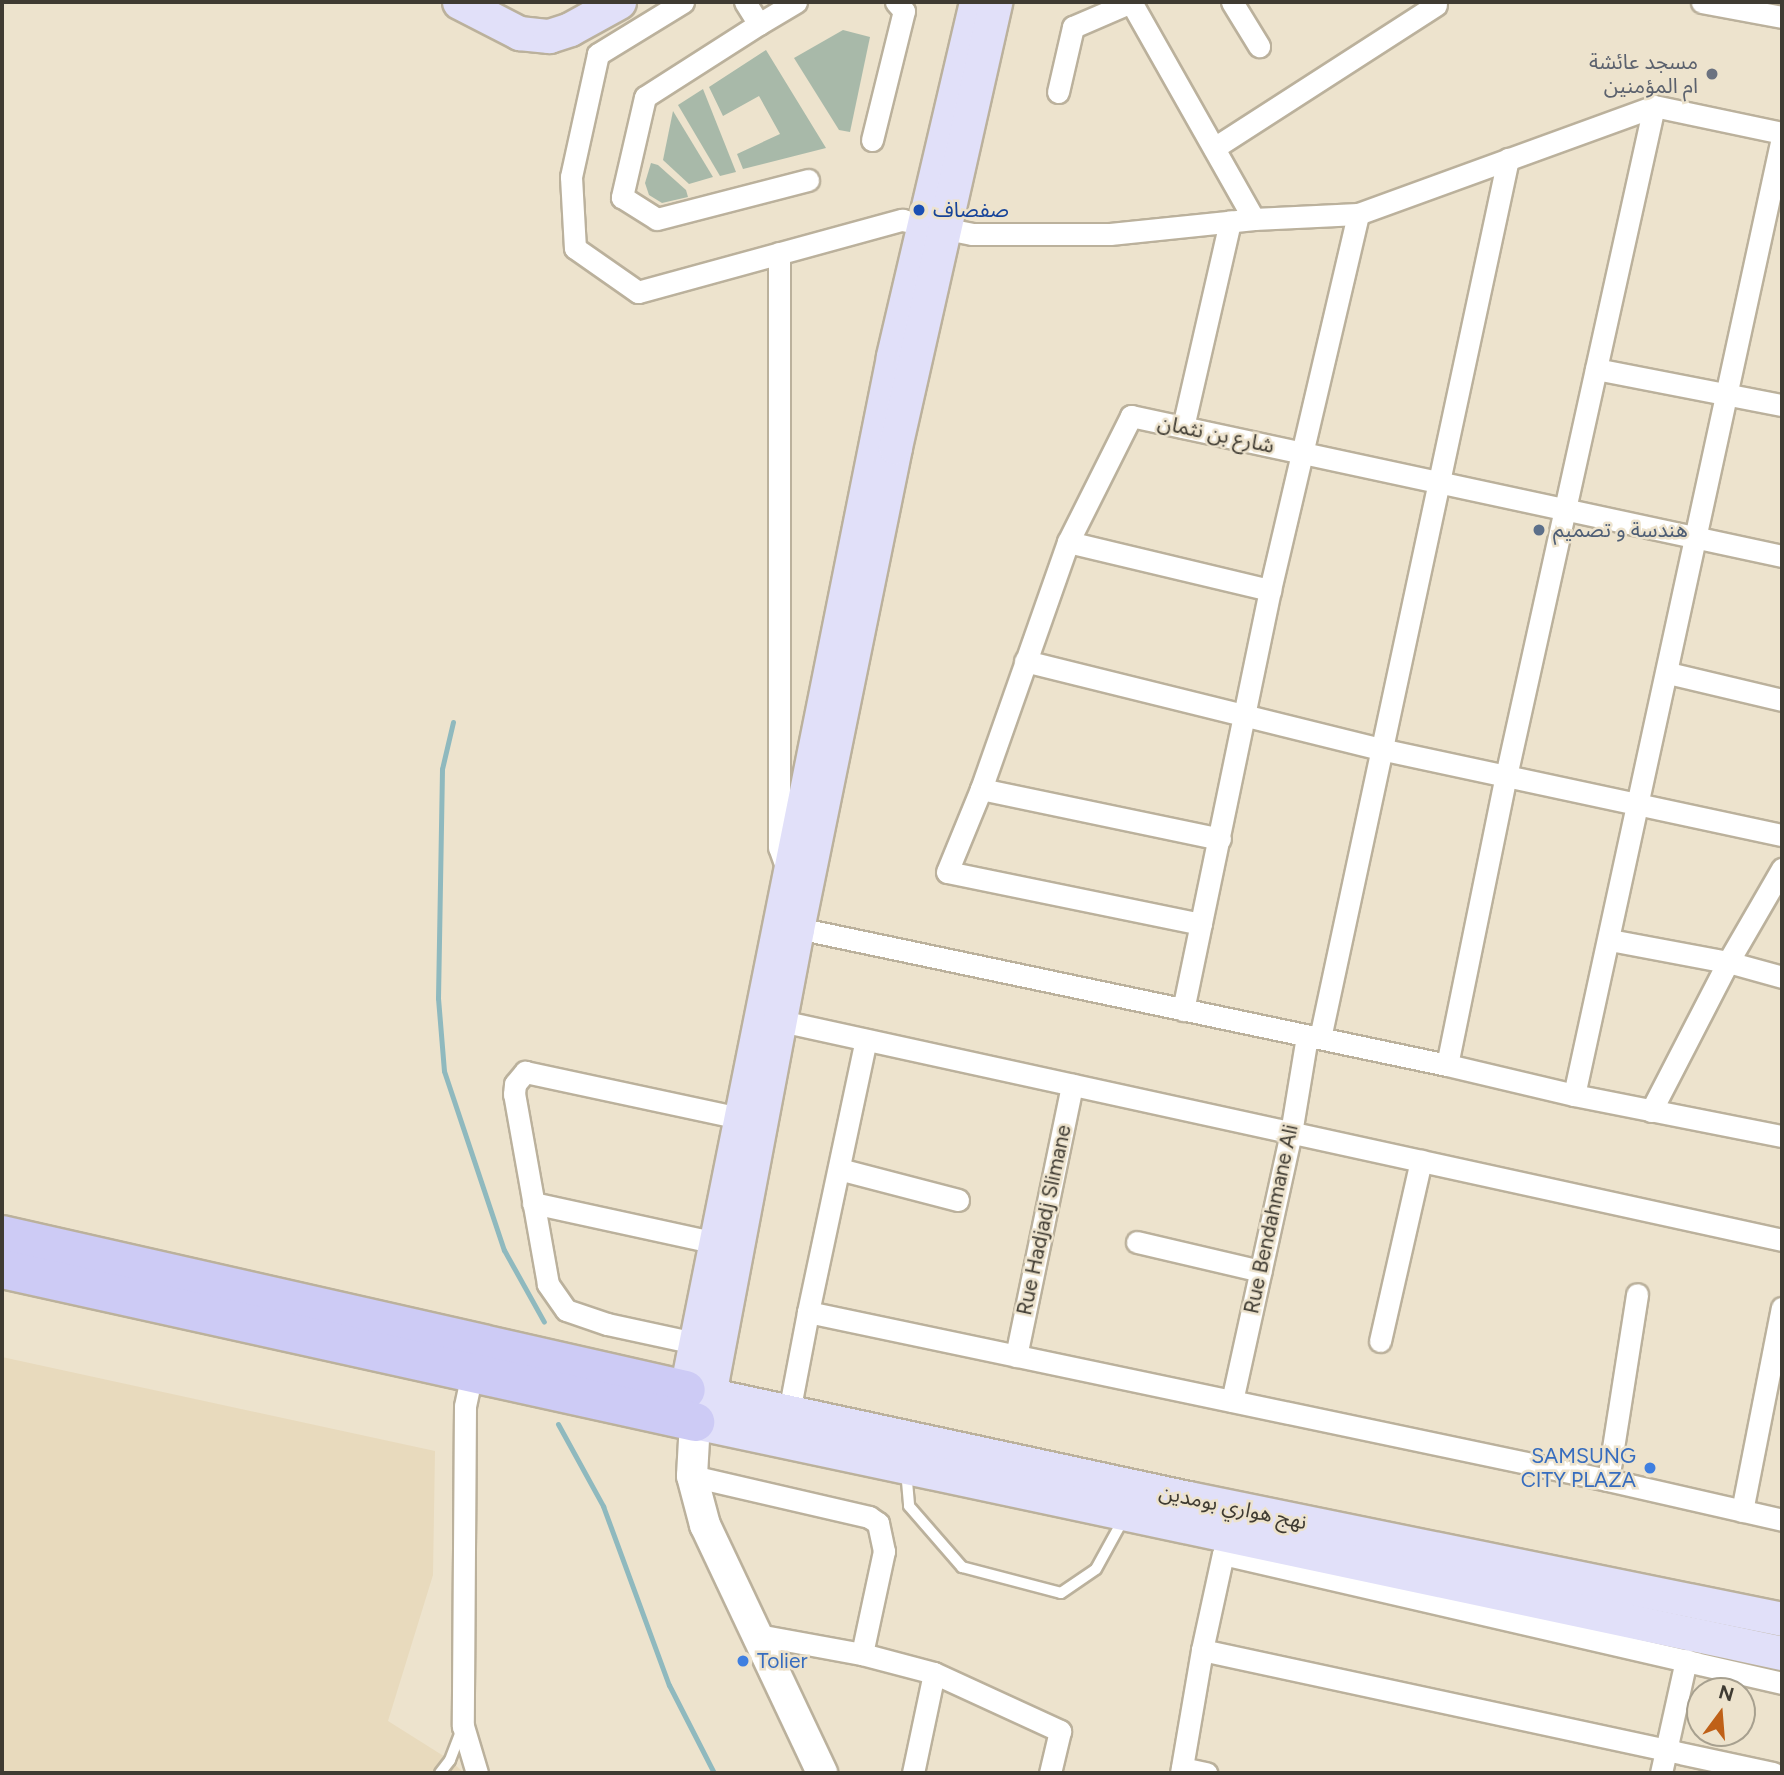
<!DOCTYPE html>
<meta charset="utf-8">
<style>
body{margin:0}
#map{position:relative;width:1784px;height:1775px;overflow:hidden;background:#ede3cd;font-family:Figtree,"Noto Sans Arabic",sans-serif}
div>[style]{position:absolute}
.built>*{inset:0;background:#e8dabd}
.green>*{inset:0;background:#a8b9a9}
.stream>*{height:5px;margin:-2.5px;padding:0 2.5px;transform-origin:2.5px;border-radius:2.5px;background:#8fb9be}
.roads{filter:drop-shadow(2px 0 #bbb19c) drop-shadow(-2px 0 #bbb19c) drop-shadow(0 2px #bbb19c) drop-shadow(0 -2px #bbb19c)}
.lane>*{height:10px;margin:-5px;padding:0 5px;transform-origin:5px;border-radius:5px;background:#fff}
.street>*{height:21px;margin:-10.5px;padding:0 10.5px;transform-origin:10.5px;border-radius:10.5px;background:#fff}
.secondary>*{height:30px;margin:-15px;padding:0 15px;transform-origin:15px;border-radius:15px;background:#fff}
.primary>*{height:33px;margin:-16.5px;padding:0 16.5px;transform-origin:16.5px;border-radius:16.5px;background:#e1e0f9}
.highway>*{height:38px;margin:-19px;padding:0 19px;transform-origin:19px;border-radius:19px;background:#cdcbf5}
.dots>*{width:19px;height:19px;translate:-50% -50%;box-sizing:border-box;border:4px solid #ede3cd;border-radius:50%}
span{translate:-50% -50%;white-space:nowrap;text-align:center;line-height:1.15;-webkit-text-stroke:5px #ede3cd;paint-order:stroke}
.worship-label{font-size:21px;color:#5b616d}
.right{translate:-100% -50%;text-align:right}
.transit-label{font-size:21px;color:#164399}
.left{translate:0 -50%;text-align:left}
.street-label{font-size:21px;color:#3f3b32}
.service-label{font-size:21px;color:#4e5e75}
.shop-label{font-size:21px;color:#366cbe}
.frame{position:absolute;inset:0;border:4px solid #3f3b32;pointer-events:none}
.north{position:absolute;left:1686px;top:1677px;width:70px;height:70px;box-sizing:border-box;background:#ede3cd;border:2px solid #a7a08f;border-radius:50%;rotate:16deg;font-size:19px;font-weight:700;line-height:28px;text-align:center;color:#3f3b32}
.north::after{content:'';display:block;margin:auto;width:24px;height:32px;background:#bf6017;clip-path:polygon(50% 0,100% 100%,50% 72%,0 100%)}
</style>
<div id="map">
<div class="built">
<i style="clip-path:polygon(2px 1357px,435px 1451px,433px 1575px,388px 1721px,450px 1760px,464px 1773px,2px 1773px)"></i>
</div>
<div class="green">
<i style="clip-path:polygon(843px 30px,870px 37px,850px 132px,839px 130px,794px 58px)"></i>
<i style="clip-path:polygon(766px 50px,826px 148px,743px 169px,737px 154px,780px 134px,759px 96px,723px 116px,709px 87px)"></i>
<i style="clip-path:polygon(703px 89px,736px 172px,720px 176px,678px 105px)"></i>
<i style="clip-path:polygon(673px 111px,713px 177px,689px 184px,663px 160px)"></i>
<i style="clip-path:polygon(651px 163px,658px 165px,686px 190px,688px 197px,662px 203px,649px 195px,645px 183px)"></i>
</div>
<div class="stream">
<i style="left:453px;top:722px;width:48px;rotate:103.2deg"></i>
<i style="left:442px;top:769px;width:229px;rotate:91deg"></i>
<i style="left:438px;top:998px;width:73px;rotate:85.3deg"></i>
<i style="left:444px;top:1071px;width:189px;rotate:71.5deg"></i>
<i style="left:504px;top:1250px;width:82px;rotate:60.9deg"></i>
<i style="left:558px;top:1424px;width:94px;rotate:61.2deg"></i>
<i style="left:603px;top:1506px;width:191px;rotate:69.8deg"></i>
<i style="left:669px;top:1685px;width:99px;rotate:62.9deg"></i>
</div>
<div class="roads">
<div class="lane">
<i style="left:906px;top:1470px;width:36px;rotate:85deg"></i>
<i style="left:909px;top:1506px;width:81px;rotate:49deg"></i>
<i style="left:962px;top:1567px;width:102px;rotate:14.7deg"></i>
<i style="left:1061px;top:1593px;width:42px;rotate:-34.4deg"></i>
<i style="left:1096px;top:1569px;width:58px;rotate:-61.2deg"></i>
<i style="left:440px;top:1773px;width:16px;rotate:-52deg"></i>
<i style="left:450px;top:1760px;width:33px;rotate:-69deg"></i>
</div>
<div class="street">
<i style="left:683px;top:2px;width:100px;rotate:148.5deg"></i>
<i style="left:598px;top:54px;width:126px;rotate:102.4deg"></i>
<i style="left:571px;top:177px;width:71px;rotate:86.8deg"></i>
<i style="left:575px;top:248px;width:77px;rotate:34.9deg"></i>
<i style="left:638px;top:292px;width:274px;rotate:-15.3deg"></i>
<i style="left:902px;top:220px;width:71px;rotate:11.3deg"></i>
<i style="left:972px;top:234px;width:138px"></i>
<i style="left:1110px;top:234px;width:145px;rotate:-5.9deg"></i>
<i style="left:1254px;top:219px;width:104px;rotate:-2.8deg"></i>
<i style="left:1358px;top:214px;width:315px;rotate:-20deg"></i>
<i style="left:1654px;top:106px;width:131px;rotate:11.9deg"></i>
<i style="left:745px;top:2px;width:26px;rotate:58deg"></i>
<i style="left:759px;top:24px;width:135px;rotate:147.4deg"></i>
<i style="left:645px;top:97px;width:103px;rotate:103deg"></i>
<i style="left:622px;top:197px;width:41px;rotate:32.2deg"></i>
<i style="left:657px;top:219px;width:156px;rotate:-14.5deg"></i>
<i style="left:1131px;top:2px;width:249px;rotate:60.5deg"></i>
<i style="left:1232px;top:2px;width:52px;rotate:58.5deg"></i>
<i style="left:1702px;top:2px;width:81px;rotate:10.6deg"></i>
<i style="left:759px;top:24px;width:43px;rotate:-30.7deg"></i>
<i style="left:1058px;top:92px;width:67px;rotate:-77deg"></i>
<i style="left:1073px;top:27px;width:63px;rotate:-23.3deg"></i>
<i style="left:872px;top:140px;width:133px;rotate:-76.1deg"></i>
<i style="left:904px;top:11px;width:12px;rotate:-132deg"></i>
<i style="left:1214px;top:148px;width:264px;rotate:-32.8deg"></i>
<i style="left:779px;top:253px;width:594px;rotate:90deg"></i>
<i style="left:779px;top:847px;width:20px;rotate:70deg"></i>
<i style="left:1596px;top:369px;width:189px;rotate:11deg"></i>
<i style="left:1183px;top:427px;width:211px;rotate:-77.1deg"></i>
<i style="left:1068px;top:542px;width:208px;rotate:13.4deg"></i>
<i style="left:1025px;top:661px;width:366px;rotate:13.9deg"></i>
<i style="left:1380px;top:749px;width:411px;rotate:12.1deg"></i>
<i style="left:1668px;top:673px;width:117px;rotate:13.3deg"></i>
<i style="left:981px;top:789px;width:244px;rotate:11.8deg"></i>
<i style="left:1201px;top:924px;width:259px;rotate:-168.4deg"></i>
<i style="left:947px;top:872px;width:90px;rotate:-67.7deg"></i>
<i style="left:981px;top:789px;width:262px;rotate:-70.6deg"></i>
<i style="left:1068px;top:542px;width:141px;rotate:-63.4deg"></i>
<i style="left:1131px;top:416px;width:666px;rotate:12.14deg"></i>
<i style="left:788px;top:926px;width:673px;rotate:11.91deg"></i>
<i style="left:1447px;top:1065px;width:130px;rotate:13.3deg"></i>
<i style="left:1574px;top:1095px;width:212px;rotate:11.2deg"></i>
<i style="left:1610px;top:940px;width:120px;rotate:10.6deg"></i>
<i style="left:1728px;top:962px;width:56px;rotate:15.5deg"></i>
<i style="left:1183px;top:1010px;width:429px;rotate:-78.3deg"></i>
<i style="left:1270px;top:590px;width:386px;rotate:-76.8deg"></i>
<i style="left:781px;top:1021px;width:1025px;rotate:12.34deg"></i>
<i style="left:1320px;top:1038px;width:899px;rotate:-77.93deg"></i>
<i style="left:1447px;top:1065px;width:295px;rotate:-78.5deg"></i>
<i style="left:1506px;top:776px;width:686px;rotate:-77.54deg"></i>
<i style="left:1574px;top:1095px;width:979px;rotate:-77.74deg"></i>
<i style="left:1651px;top:1111px;width:168px;rotate:-62.7deg"></i>
<i style="left:1728px;top:962px;width:108px;rotate:-59.9deg"></i>
<i style="left:839px;top:1169px;width:123px;rotate:14.6deg"></i>
<i style="left:533px;top:1203px;width:187px;rotate:12.3deg"></i>
<i style="left:1137px;top:1242px;width:127px;rotate:13.2deg"></i>
<i style="left:808px;top:1312px;width:278px;rotate:-78deg"></i>
<i style="left:1380px;top:1341px;width:185px;rotate:-77.2deg"></i>
<i style="left:695px;top:1343px;width:90px;rotate:-167.8deg"></i>
<i style="left:607px;top:1324px;width:43px;rotate:-161.1deg"></i>
<i style="left:566px;top:1310px;width:32px;rotate:-125deg"></i>
<i style="left:548px;top:1284px;width:193px;rotate:-100.1deg"></i>
<i style="left:514px;top:1094px;width:10px;rotate:-84deg"></i>
<i style="left:515px;top:1084px;width:16px;rotate:-50deg"></i>
<i style="left:525px;top:1072px;width:220px;rotate:12.1deg"></i>
<i style="left:1016px;top:1356px;width:277px;rotate:-78.3deg"></i>
<i style="left:474px;top:1364px;width:43px;rotate:102.1deg"></i>
<i style="left:465px;top:1406px;width:320px;rotate:90.4deg"></i>
<i style="left:463px;top:1726px;width:49px;rotate:73.4deg"></i>
<i style="left:1232px;top:1401px;width:274px;rotate:-77.6deg"></i>
<i style="left:1291px;top:1133px;width:98px;rotate:-80.6deg"></i>
<i style="left:789px;top:1412px;width:102px;rotate:-79.2deg"></i>
<i style="left:808px;top:1312px;width:817px;rotate:11.86deg"></i>
<i style="left:1608px;top:1480px;width:179px;rotate:12.9deg"></i>
<i style="left:692px;top:1476px;width:182px;rotate:13deg"></i>
<i style="left:869px;top:1517px;width:11px;rotate:34deg"></i>
<i style="left:878px;top:1523px;width:29px;rotate:78deg"></i>
<i style="left:884px;top:1551px;width:105px;rotate:102.1deg"></i>
<i style="left:1608px;top:1480px;width:188px;rotate:-81.1deg"></i>
<i style="left:1742px;top:1511px;width:207px;rotate:-78.9deg"></i>
<i style="left:758px;top:1635px;width:106px;rotate:10.4deg"></i>
<i style="left:862px;top:1654px;width:74px;rotate:14.8deg"></i>
<i style="left:934px;top:1673px;width:139px;rotate:24.7deg"></i>
<i style="left:1060px;top:1731px;width:43px;rotate:103.4deg"></i>
<i style="left:1202px;top:1650px;width:584px;rotate:12.16deg"></i>
<i style="left:1182px;top:1768px;width:25px;rotate:12deg"></i>
<i style="left:913px;top:1773px;width:102px;rotate:-78.1deg"></i>
<i style="left:1181px;top:1773px;width:125px;rotate:-80.3deg"></i>
<i style="left:1202px;top:1650px;width:98px;rotate:-77.7deg"></i>
<i style="left:1223px;top:1554px;width:574px;rotate:12.99deg"></i>
<i style="left:1661px;top:1773px;width:116px;rotate:-77.5deg"></i>
</div>
<div class="secondary">
<i style="left:695px;top:1422px;width:54px;rotate:93.2deg"></i>
<i style="left:692px;top:1476px;width:51px;rotate:75.1deg"></i>
<i style="left:705px;top:1525px;width:274px;rotate:64.7deg"></i>
</div>
<div class="primary">
<i style="left:459px;top:2px;width:68px;rotate:27.3deg"></i>
<i style="left:519px;top:33px;width:30px;rotate:6deg"></i>
<i style="left:549px;top:36px;width:22px;rotate:-18deg"></i>
<i style="left:570px;top:29px;width:56px;rotate:-28.9deg"></i>
<i style="left:976px;top:2px;width:365px;rotate:103.2deg"></i>
<i style="left:893px;top:357px;width:1054px;rotate:101.33deg"></i>
<i style="left:686px;top:1390px;width:33px;rotate:74deg"></i>
<i style="left:695px;top:1422px;width:30px;rotate:-63deg"></i>
<i style="left:709px;top:1395px;width:474px;rotate:-79.3deg"></i>
<i style="left:797px;top:929px;width:492px;rotate:-78.5deg"></i>
<i style="left:895px;top:447px;width:456px;rotate:-77.3deg"></i>
<i style="left:688px;top:1390px;width:512px;rotate:12.19deg"></i>
<i style="left:1188px;top:1498px;width:606px;rotate:11.51deg"></i>
<i style="left:695px;top:1422px;width:1111px;rotate:12deg"></i>
</div>
<div class="highway">
<i style="left:2px;top:1235px;width:701px;rotate:12.77deg"></i>
<i style="left:2px;top:1269px;width:710px;rotate:12.45deg"></i>
</div>
</div>
<div class="dots">
<i style="left:1712px;top:74px;background:#6b7280"></i>
<i style="left:919px;top:210px;background:#1a4fb4"></i>
<i style="left:1539px;top:530px;background:#5c6f8a"></i>
<i style="left:1650px;top:1468px;background:#3f7fe0"></i>
<i style="left:743px;top:1661px;background:#3f7fe0"></i>
</div>
<div class="worship-label">
<span class="right" style="left:1698px;top:74px">مسجد عائشة<br>ام المؤمنين</span>
</div>
<div class="transit-label">
<span class="left" style="left:933px;top:210px">صفصاف</span>
</div>
<div class="street-label">
<span style="left:1216px;top:434px;rotate:12deg">شارع بن نثمان</span>
<span style="left:1271px;top:1219px;rotate:-78deg">Rue Bendahmane Ali</span>
<span style="left:1044px;top:1220px;rotate:-78deg">Rue Hadjadj Slimane</span>
<span style="left:1233px;top:1507px;rotate:12deg">نهج هواري بومدين</span>
</div>
<div class="service-label">
<span class="left" style="left:1553px;top:530px">هندسة و تصميم</span>
</div>
<div class="shop-label">
<span class="right" style="left:1636px;top:1468px">SAMSUNG<br>CITY PLAZA</span>
<span class="left" style="left:757px;top:1661px">Tolier</span>
</div>
<div class="frame"></div>
<div class="north">N</div>
</div>
